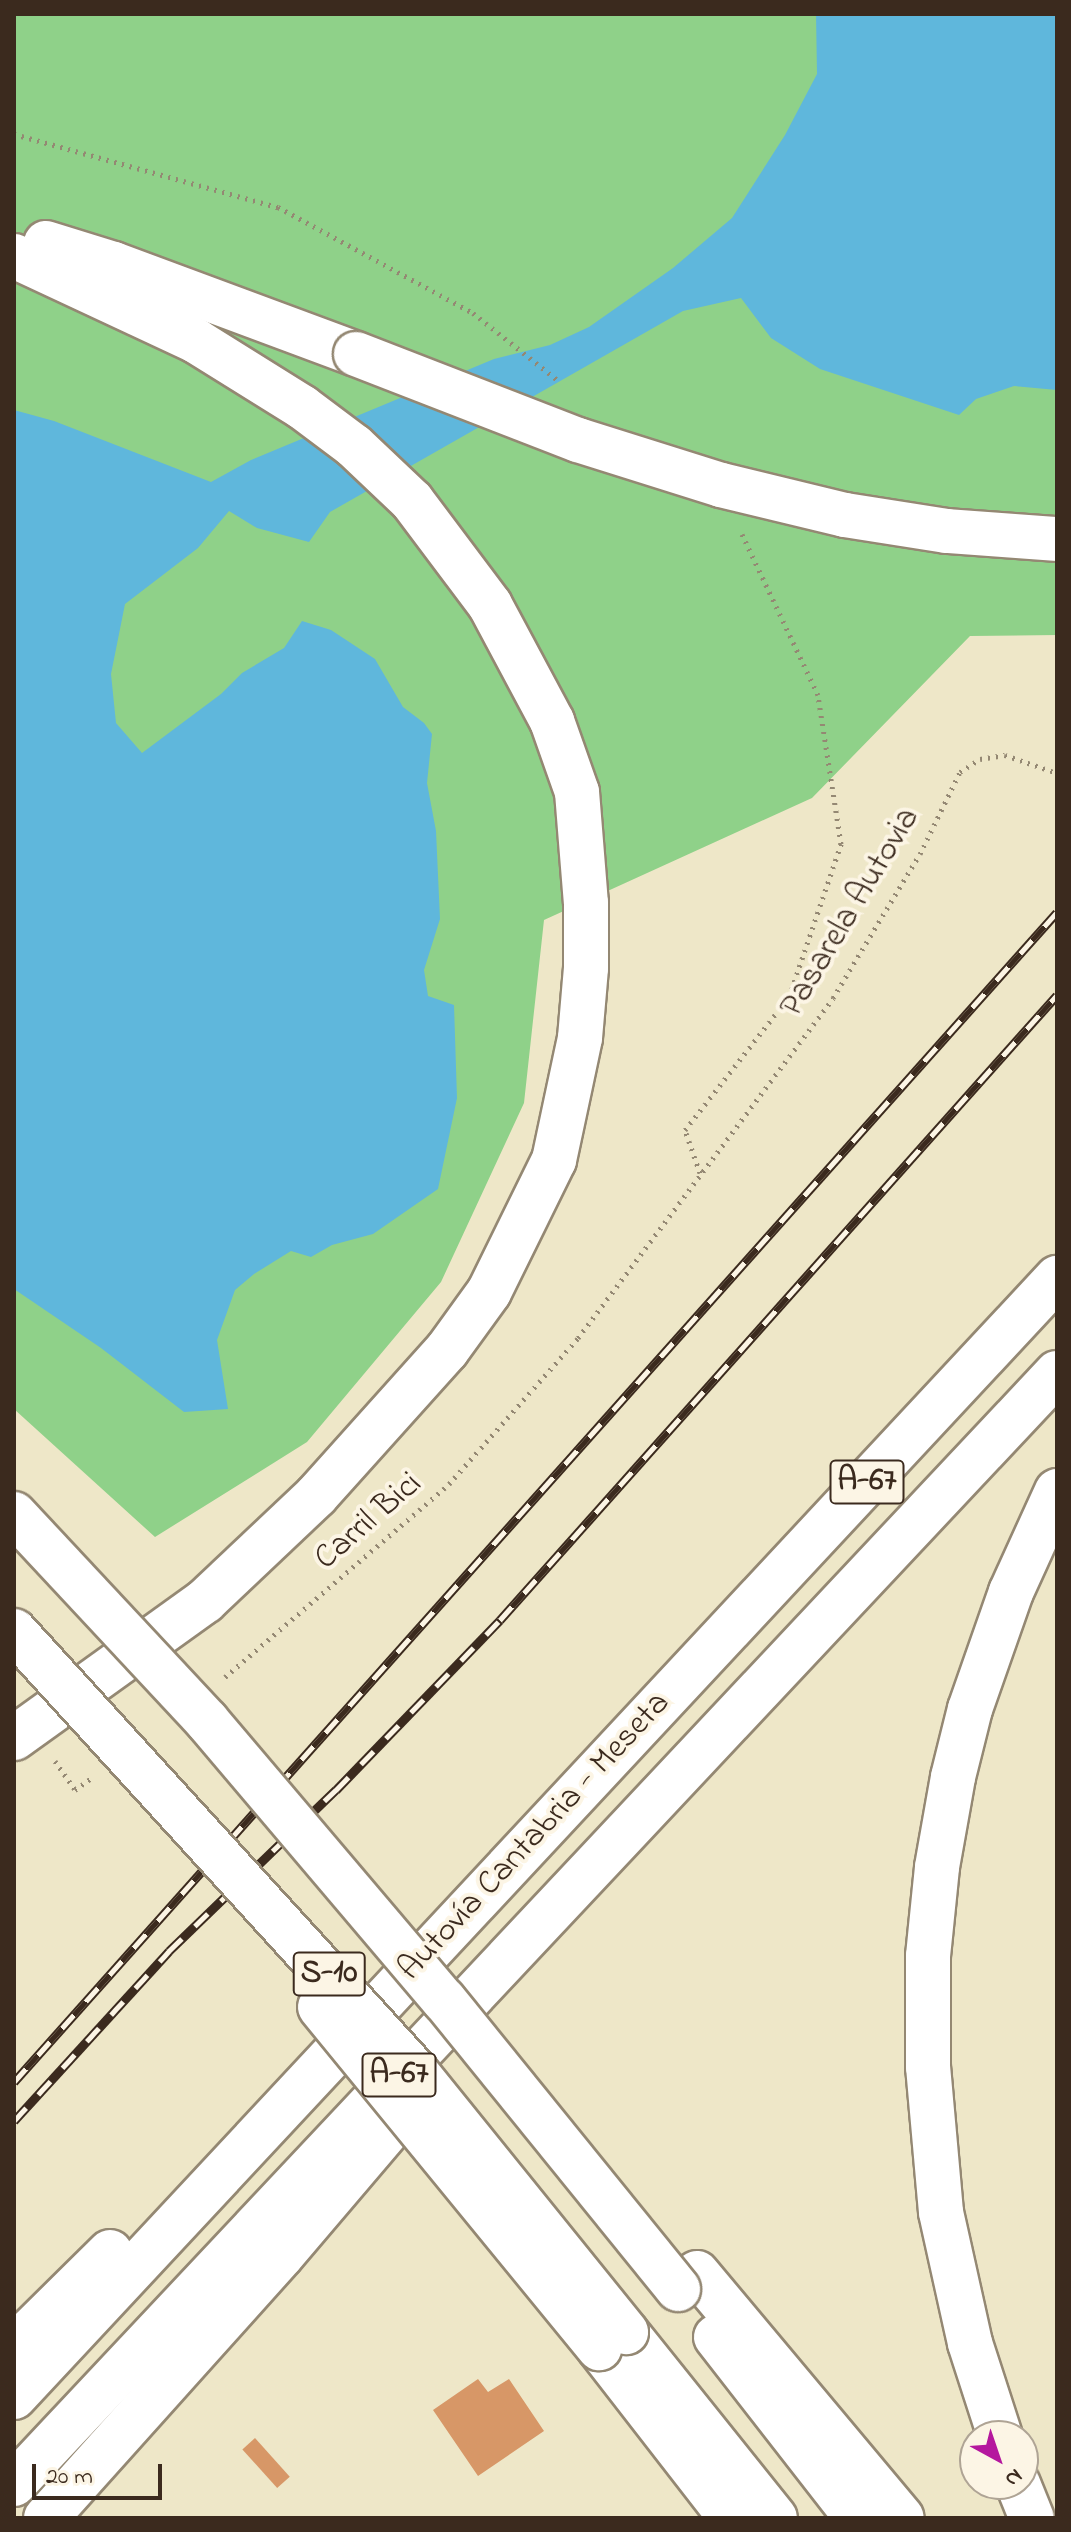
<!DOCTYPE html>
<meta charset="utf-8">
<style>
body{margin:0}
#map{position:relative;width:1071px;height:2532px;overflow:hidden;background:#eee7c8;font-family:"Indie Flower",sans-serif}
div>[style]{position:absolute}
.green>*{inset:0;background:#8fd189}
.water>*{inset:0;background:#5fb7dc}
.building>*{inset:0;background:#d79767;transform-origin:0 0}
.path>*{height:5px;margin-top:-2.5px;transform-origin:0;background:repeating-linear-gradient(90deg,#948873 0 2px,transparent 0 8px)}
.roads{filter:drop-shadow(2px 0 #948873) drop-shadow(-2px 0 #948873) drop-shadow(0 2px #948873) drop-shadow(0 -2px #948873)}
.highway>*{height:44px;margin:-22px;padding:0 22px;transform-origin:22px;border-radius:22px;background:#fff}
.rail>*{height:9px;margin-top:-4.5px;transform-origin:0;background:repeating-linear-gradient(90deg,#fcf5e5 0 18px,#3b2a1e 0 36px);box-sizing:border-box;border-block:2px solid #3b2a1e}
.bridges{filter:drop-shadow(2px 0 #948873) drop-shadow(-2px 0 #948873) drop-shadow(0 2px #948873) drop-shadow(0 -2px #948873)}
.highway-bridge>*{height:44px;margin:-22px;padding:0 22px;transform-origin:22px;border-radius:22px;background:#fff}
span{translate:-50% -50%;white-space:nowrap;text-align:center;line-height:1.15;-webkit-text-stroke:8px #fcf5e5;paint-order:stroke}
.shield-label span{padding:2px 6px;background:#fcf5e5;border:2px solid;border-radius:6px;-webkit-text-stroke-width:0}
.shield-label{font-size:32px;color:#3b2a1e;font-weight:700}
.street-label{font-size:34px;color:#3b2a1e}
.frame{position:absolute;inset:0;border:16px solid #3b2a1e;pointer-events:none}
.north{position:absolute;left:959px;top:2420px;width:80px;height:80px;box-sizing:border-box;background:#fcf5e5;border:2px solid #afa495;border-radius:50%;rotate:140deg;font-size:22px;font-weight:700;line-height:32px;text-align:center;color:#3b2a1e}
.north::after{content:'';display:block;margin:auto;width:28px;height:36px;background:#b5179e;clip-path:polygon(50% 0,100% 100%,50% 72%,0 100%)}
.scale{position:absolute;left:32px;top:2464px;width:130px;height:36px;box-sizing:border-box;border:4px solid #3b2a1e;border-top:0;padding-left:10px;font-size:24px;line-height:28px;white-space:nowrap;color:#3b2a1e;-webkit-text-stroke:6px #fcf5e5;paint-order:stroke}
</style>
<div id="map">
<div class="green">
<i style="clip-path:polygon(14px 14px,1057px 14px,1057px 635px,970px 636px,812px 798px,544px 920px,524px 1103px,441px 1282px,307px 1442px,155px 1537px,14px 1409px)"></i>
</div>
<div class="water">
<i style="clip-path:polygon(816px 14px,1057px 14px,1057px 390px,1014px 386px,976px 399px,959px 415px,820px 369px,771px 338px,741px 298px,683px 311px,330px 512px,309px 542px,257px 528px,229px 511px,198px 548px,125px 604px,111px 674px,116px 723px,142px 753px,221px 694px,242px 673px,284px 648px,302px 621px,331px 630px,375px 659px,403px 707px,424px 723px,432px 734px,427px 783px,436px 831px,440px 919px,424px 970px,428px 996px,454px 1005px,457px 1098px,438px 1189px,373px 1234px,332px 1245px,311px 1257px,291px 1251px,254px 1274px,235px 1290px,217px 1340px,228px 1409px,184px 1412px,101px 1348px,14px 1289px,14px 410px,54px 421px,211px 482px,251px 460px,494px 359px,550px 345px,589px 327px,673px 268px,732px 218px,785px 135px,817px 74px)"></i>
</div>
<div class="building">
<i style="clip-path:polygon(478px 2379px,488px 2392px,509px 2379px,544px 2431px,478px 2476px,433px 2410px)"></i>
<i style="left:255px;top:2438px;width:52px;height:17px;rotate:48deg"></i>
</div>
<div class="path">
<i style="left:14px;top:134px;width:274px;rotate:15.5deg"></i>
<i style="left:278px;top:207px;width:222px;rotate:28.5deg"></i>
<i style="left:473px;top:313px;width:111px;rotate:38.4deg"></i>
<i style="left:700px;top:1173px;width:46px;rotate:-109.2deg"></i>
<i style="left:685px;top:1130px;width:169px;rotate:-52deg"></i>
<i style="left:789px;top:997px;width:162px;rotate:-71.2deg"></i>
<i style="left:841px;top:844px;width:151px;rotate:-98.8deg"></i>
<i style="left:818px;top:695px;width:178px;rotate:-115.3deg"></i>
<i style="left:225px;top:1677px;width:296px;rotate:-40.7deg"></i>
<i style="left:449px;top:1484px;width:195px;rotate:-48.5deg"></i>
<i style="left:578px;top:1338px;width:425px;rotate:-53.1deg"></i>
<i style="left:833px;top:998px;width:168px;rotate:-58.9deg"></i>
<i style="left:920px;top:854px;width:91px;rotate:-64deg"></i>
<i style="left:960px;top:772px;width:24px;rotate:-33deg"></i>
<i style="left:980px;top:759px;width:25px;rotate:-9deg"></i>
<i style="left:1005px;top:755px;width:55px;rotate:19.1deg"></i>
<i style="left:55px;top:1761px;width:35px;rotate:55deg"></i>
<i style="left:75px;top:1790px;width:19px;rotate:-36deg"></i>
</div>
<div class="roads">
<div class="highway">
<i style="left:46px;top:243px;width:71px;rotate:17.2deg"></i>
<i style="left:114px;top:264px;width:258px;rotate:20.4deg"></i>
<i style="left:14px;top:256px;width:201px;rotate:25deg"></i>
<i style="left:196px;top:341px;width:125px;rotate:31.9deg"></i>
<i style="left:302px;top:407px;width:65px;rotate:36.9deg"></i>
<i style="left:354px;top:446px;width:80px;rotate:43.5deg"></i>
<i style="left:412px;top:501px;width:130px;rotate:53.1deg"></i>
<i style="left:490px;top:605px;width:132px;rotate:61.9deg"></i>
<i style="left:552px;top:721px;width:75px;rotate:70.6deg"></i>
<i style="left:577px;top:792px;width:111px;rotate:85.4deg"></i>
<i style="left:586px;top:903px;width:65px;rotate:90deg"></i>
<i style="left:586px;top:968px;width:70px;rotate:94.9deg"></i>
<i style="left:580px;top:1038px;width:125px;rotate:102deg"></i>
<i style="left:554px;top:1160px;width:147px;rotate:116.2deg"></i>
<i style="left:489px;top:1292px;width:72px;rotate:125.9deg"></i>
<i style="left:447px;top:1350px;width:196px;rotate:131.9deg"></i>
<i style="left:316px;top:1496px;width:153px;rotate:136.6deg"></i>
<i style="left:205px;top:1601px;width:235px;rotate:144.3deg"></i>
<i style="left:697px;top:2273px;width:319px;rotate:50.1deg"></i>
<i style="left:626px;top:2332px;width:238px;rotate:51.3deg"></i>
<i style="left:716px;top:2337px;width:229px;rotate:52.1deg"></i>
<i style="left:14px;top:2347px;width:135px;rotate:-44.7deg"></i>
<i style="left:599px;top:2348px;width:215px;rotate:52.2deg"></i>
<i style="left:14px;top:2397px;width:1530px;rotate:-47.01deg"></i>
<i style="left:1000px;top:2436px;width:98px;rotate:-107.9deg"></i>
<i style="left:970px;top:2343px;width:134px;rotate:-102.5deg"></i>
<i style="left:941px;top:2212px;width:146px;rotate:-95.1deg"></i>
<i style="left:928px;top:2067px;width:111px;rotate:-90deg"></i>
<i style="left:928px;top:1956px;width:89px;rotate:-84.2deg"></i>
<i style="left:937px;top:1867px;width:91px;rotate:-79.9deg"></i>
<i style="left:953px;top:1777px;width:70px;rotate:-76deg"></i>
<i style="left:970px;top:1709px;width:124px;rotate:-70.7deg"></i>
<i style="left:1011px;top:1592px;width:111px;rotate:-65.5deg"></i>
<i style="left:14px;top:2484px;width:1524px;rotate:-46.81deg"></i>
<i style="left:1018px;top:2484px;width:37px;rotate:68deg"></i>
<i style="left:46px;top:2518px;width:353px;rotate:-48.1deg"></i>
<i style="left:282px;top:2255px;width:213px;rotate:-49.6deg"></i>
</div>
</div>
<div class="rail">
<i style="left:14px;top:2082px;width:1567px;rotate:-48.28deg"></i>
<i style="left:14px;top:2121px;width:230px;rotate:-47.6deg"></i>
<i style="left:169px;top:1951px;width:232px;rotate:-44deg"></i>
<i style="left:336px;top:1790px;width:236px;rotate:-46deg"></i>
<i style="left:500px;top:1620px;width:837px;rotate:-48.29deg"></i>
</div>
<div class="bridges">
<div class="highway-bridge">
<i style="left:356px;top:354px;width:238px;rotate:21.2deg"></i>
<i style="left:578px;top:440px;width:150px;rotate:17.5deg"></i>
<i style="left:721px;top:485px;width:128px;rotate:13.6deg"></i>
<i style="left:845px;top:515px;width:103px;rotate:8.9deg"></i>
<i style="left:947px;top:531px;width:110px;rotate:4.2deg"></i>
<i style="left:14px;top:1514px;width:283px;rotate:47deg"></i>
<i style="left:207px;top:1721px;width:366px;rotate:49.7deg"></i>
<i style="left:444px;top:2000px;width:372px;rotate:51deg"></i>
<i style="left:14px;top:1631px;width:598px;rotate:47.64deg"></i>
<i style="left:417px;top:2073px;width:333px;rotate:51.1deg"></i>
<i style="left:320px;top:2007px;width:441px;rotate:50.7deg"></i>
</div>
</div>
<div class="shield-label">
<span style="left:867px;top:1482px">A-67</span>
<span style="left:329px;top:1974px">S-10</span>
<span style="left:399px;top:2075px">A-67</span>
</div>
<div class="street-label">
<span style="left:851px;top:913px;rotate:-59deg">Pasarela Autovia</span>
<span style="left:369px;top:1522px;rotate:-41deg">Carril Bici</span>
<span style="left:535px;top:1837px;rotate:-47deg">Autovía Cantabria - Meseta</span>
</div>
<div class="frame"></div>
<div class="north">N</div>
<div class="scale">20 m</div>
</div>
